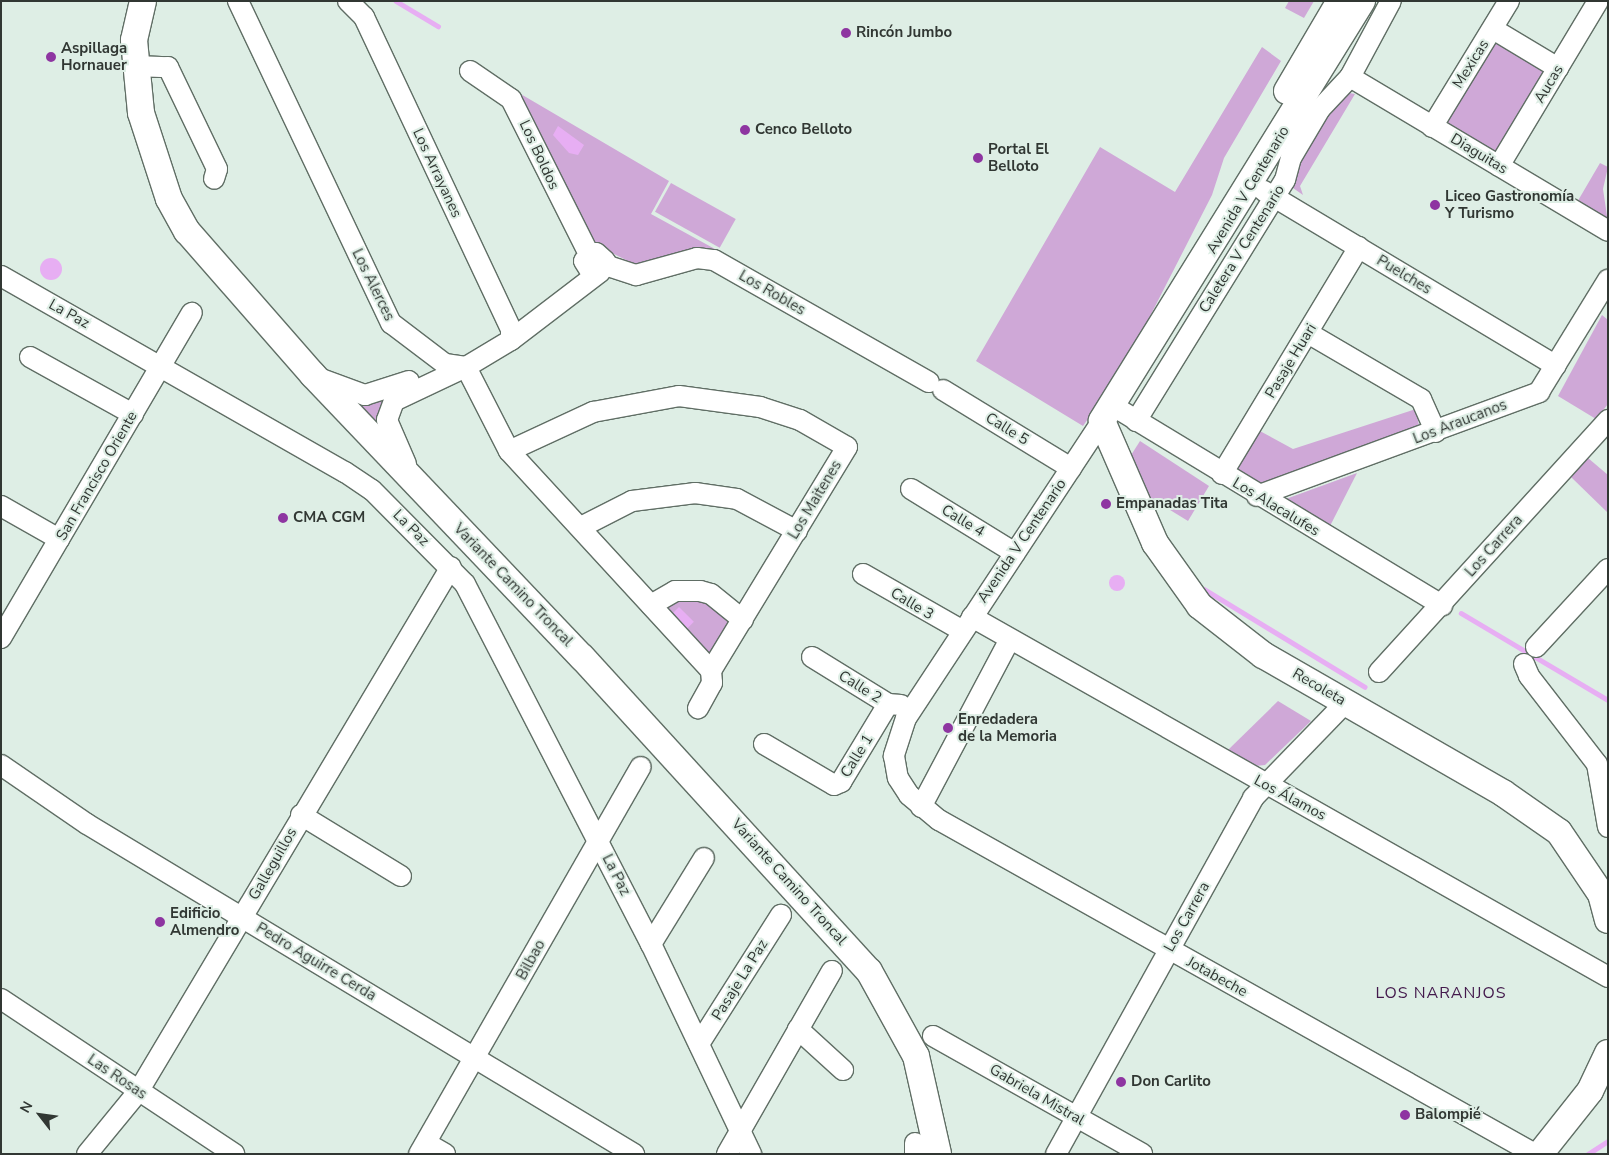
<!DOCTYPE html>
<meta charset="utf-8">
<style>
body{margin:0}
#map{position:relative;width:1609px;height:1155px;overflow:hidden;background:#deeee5;font-family:"Nunito Sans",sans-serif}
div>[style]{position:absolute}
.green>*{inset:0;background:#cfa8d7;transform-origin:0 0}
.water>*{inset:0;background:#e7aef3;transform-origin:0 0}
.round{border-radius:50%}
.stream>*{height:4.5px;margin:-2.25px;padding:0 2.25px;transform-origin:2.25px;border-radius:2.25px;background:#e7aef3}
.roads{filter:drop-shadow(1px 0 #606e65) drop-shadow(-1px 0 #606e65) drop-shadow(0 1px #606e65) drop-shadow(0 -1px #606e65)}
.minor>*{height:20px;margin:-10px;padding:0 10px;transform-origin:10px;border-radius:10px;background:#fff}
.major>*{height:26px;margin:-13px;padding:0 13px;transform-origin:13px;border-radius:13px;background:#fff}
.dots>*{width:14px;height:14px;translate:-50% -50%;box-sizing:border-box;border:2px solid #deeee5;border-radius:50%}
span{translate:-50% -50%;white-space:nowrap;text-align:center;line-height:1.15;-webkit-text-stroke:4px #deeee5;paint-order:stroke}
.poi-label{font-size:15px;color:#313733;font-weight:700}
.left{translate:0 -50%;text-align:left}
.street-label{font-size:15px;color:#313733}
.neighbourhood-label{font-size:16px;color:#43194c;letter-spacing:1px}
.frame{position:absolute;inset:0;border:2px solid #313733;pointer-events:none}
.north{position:absolute;left:15px;top:1090px;width:50px;height:50px;-webkit-text-stroke:4px #deeee5;paint-order:stroke;rotate:300deg;font-size:14px;font-weight:700;line-height:20px;text-align:center;color:#313733}
.north::after{content:'';display:block;margin:auto;width:18px;height:22px;background:#313733;clip-path:polygon(50% 0,100% 100%,50% 72%,0 100%)}
</style>
<div id="map">
<div class="green">
<i style="clip-path:polygon(1289px 1px,1314px 1px,1304px 18px,1285px 8px)"></i>
<i style="left:1497px;top:41px;width:61px;height:97px;rotate:32deg"></i>
<i style="clip-path:polygon(1262px 47px,1281px 61px,1224px 158px,1212px 195px,1124px 367px,1083px 426px,976px 361px,1100px 147px,1175px 192px)"></i>
<i style="clip-path:polygon(1344px 92px,1355px 94px,1300px 186px,1303px 195px,1293px 188px,1293px 163px)"></i>
<i style="clip-path:polygon(519px 93px,669px 181px,651px 214px,715px 249px,691px 249px,636px 265px,592px 243px)"></i>
<i style="clip-path:polygon(1600px 163px,1608px 167px,1603px 189px,1608px 223px,1576px 204px)"></i>
<i style="left:671px;top:183px;width:74px;height:33px;rotate:29deg"></i>
<i style="clip-path:polygon(1602px 315px,1608px 320px,1608px 404px,1596px 419px,1558px 396px)"></i>
<i style="clip-path:polygon(393px 393px,386px 435px,355px 402px)"></i>
<i style="clip-path:polygon(1416px 409px,1419px 426px,1273px 481px,1259px 483px,1236px 468px,1258px 430px,1293px 449px)"></i>
<i style="clip-path:polygon(1140px 441px,1209px 486px,1188px 521px,1144px 494px,1128px 460px)"></i>
<i style="clip-path:polygon(1588px 458px,1608px 475px,1608px 513px,1571px 477px)"></i>
<i style="clip-path:polygon(1357px 473px,1330px 526px,1283px 500px)"></i>
<i style="clip-path:polygon(694px 599px,714px 603px,729px 620px,728px 633px,704px 658px,662px 610px,676px 600px)"></i>
<i style="clip-path:polygon(1278px 701px,1311px 721px,1265px 765px,1255px 766px,1228px 750px)"></i>
</div>
<div class="water">
<i style="clip-path:polygon(558px 126px,584px 145px,578px 155px,569px 153px,553px 135px)"></i>
<i class="round" style="left:40px;top:258px;width:22px;height:22px"></i>
<i class="round" style="left:1109px;top:575px;width:16px;height:16px"></i>
<i style="left:679px;top:607px;width:21px;height:11px;rotate:45deg"></i>
</div>
<div class="stream">
<i style="left:396px;top:1px;width:49px;rotate:30.8deg"></i>
<i style="left:1204px;top:589px;width:188px;rotate:31.3deg"></i>
<i style="left:1461px;top:613px;width:171px;rotate:30.6deg"></i>
<i style="left:1588px;top:1154px;width:24px;rotate:-33deg"></i>
</div>
<div class="roads">
<div class="minor">
<i style="left:238px;top:1px;width:357px;rotate:64.6deg"></i>
<i style="left:391px;top:323px;width:68px;rotate:37.2deg"></i>
<i style="left:445px;top:364px;width:21px;rotate:8deg"></i>
<i style="left:466px;top:367px;width:94px;rotate:62.9deg"></i>
<i style="left:509px;top:451px;width:299px;rotate:47.4deg"></i>
<i style="left:348px;top:1px;width:23px;rotate:45deg"></i>
<i style="left:364px;top:17px;width:346px;rotate:64.8deg"></i>
<i style="left:511px;top:330px;width:10px;rotate:90deg"></i>
<i style="left:1493px;top:29px;width:76px;rotate:31deg"></i>
<i style="left:134px;top:66px;width:34px;rotate:2deg"></i>
<i style="left:168px;top:67px;width:113px;rotate:64.3deg"></i>
<i style="left:217px;top:169px;width:10px;rotate:107deg"></i>
<i style="left:470px;top:71px;width:50px;rotate:34.3deg"></i>
<i style="left:511px;top:99px;width:174px;rotate:63.3deg"></i>
<i style="left:1350px;top:77px;width:300px;rotate:30.8deg"></i>
<i style="left:1432px;top:127px;width:148px;rotate:-58.6deg"></i>
<i style="left:1499px;top:166px;width:192px;rotate:-59deg"></i>
<i style="left:1264px;top:191px;width:340px;rotate:30.9deg"></i>
<i style="left:605px;top:265px;width:33px;rotate:18deg"></i>
<i style="left:636px;top:275px;width:63px;rotate:-15.6deg"></i>
<i style="left:697px;top:258px;width:17px;rotate:7deg"></i>
<i style="left:714px;top:260px;width:247px;rotate:29.6deg"></i>
<i style="left:1px;top:276px;width:396px;rotate:29.7deg"></i>
<i style="left:345px;top:472px;width:32px;rotate:34deg"></i>
<i style="left:372px;top:490px;width:132px;rotate:45.3deg"></i>
<i style="left:465px;top:584px;width:405px;rotate:62.7deg"></i>
<i style="left:651px;top:944px;width:233px;rotate:64.5deg"></i>
<i style="left:1308px;top:333px;width:131px;rotate:30.3deg"></i>
<i style="left:1421px;top:399px;width:36px;rotate:66deg"></i>
<i style="left:30px;top:357px;width:118px;rotate:29deg"></i>
<i style="left:321px;top:379px;width:47px;rotate:20deg"></i>
<i style="left:365px;top:395px;width:46px;rotate:-17.7deg"></i>
<i style="left:943px;top:390px;width:150px;rotate:31.4deg"></i>
<i style="left:1113px;top:406px;width:385px;rotate:31.2deg"></i>
<i style="left:1102px;top:421px;width:356px;rotate:123.4deg"></i>
<i style="left:906px;top:718px;width:40px;rotate:108deg"></i>
<i style="left:894px;top:756px;width:22px;rotate:80deg"></i>
<i style="left:898px;top:778px;width:20px;rotate:57deg"></i>
<i style="left:909px;top:795px;width:39px;rotate:40deg"></i>
<i style="left:939px;top:820px;width:683px;rotate:29.27deg"></i>
<i style="left:1136px;top:421px;width:283px;rotate:-58.3deg"></i>
<i style="left:1285px;top:180px;width:23px;rotate:-75deg"></i>
<i style="left:1291px;top:158px;width:57px;rotate:-59.4deg"></i>
<i style="left:1320px;top:109px;width:44px;rotate:-46.8deg"></i>
<i style="left:1350px;top:77px;width:86px;rotate:-61.7deg"></i>
<i style="left:509px;top:451px;width:93px;rotate:-24.9deg"></i>
<i style="left:593px;top:412px;width:87px;rotate:-10.5deg"></i>
<i style="left:679px;top:396px;width:82px;rotate:7.7deg"></i>
<i style="left:760px;top:407px;width:42px;rotate:18deg"></i>
<i style="left:800px;top:420px;width:54px;rotate:29.9deg"></i>
<i style="left:847px;top:447px;width:262px;rotate:121.3deg"></i>
<i style="left:711px;top:671px;width:12px;rotate:85deg"></i>
<i style="left:712px;top:683px;width:29px;rotate:119deg"></i>
<i style="left:406px;top:464px;width:48px;rotate:-113.4deg"></i>
<i style="left:387px;top:420px;width:20px;rotate:-70deg"></i>
<i style="left:394px;top:401px;width:80px;rotate:-25.3deg"></i>
<i style="left:466px;top:367px;width:52px;rotate:-31deg"></i>
<i style="left:511px;top:340px;width:112px;rotate:-37.4deg"></i>
<i style="left:600px;top:272px;width:12px;rotate:-66deg"></i>
<i style="left:605px;top:261px;width:12px;rotate:-138deg"></i>
<i style="left:596px;top:253px;width:14px;rotate:146deg"></i>
<i style="left:584px;top:261px;width:15px;rotate:58deg"></i>
<i style="left:1222px;top:474px;width:265px;rotate:-58.9deg"></i>
<i style="left:911px;top:489px;width:122px;rotate:31.6deg"></i>
<i style="left:1257px;top:496px;width:301px;rotate:-20.2deg"></i>
<i style="left:1539px;top:392px;width:132px;rotate:-58.4deg"></i>
<i style="left:1px;top:506px;width:67px;rotate:29.6deg"></i>
<i style="left:581px;top:527px;width:57px;rotate:-27deg"></i>
<i style="left:632px;top:501px;width:64px;rotate:-7.2deg"></i>
<i style="left:695px;top:493px;width:42px;rotate:8.1deg"></i>
<i style="left:737px;top:499px;width:68px;rotate:28.1deg"></i>
<i style="left:863px;top:574px;width:115px;rotate:29.7deg"></i>
<i style="left:651px;top:605px;width:28px;rotate:-30deg"></i>
<i style="left:675px;top:591px;width:25px"></i>
<i style="left:700px;top:591px;width:11px;rotate:15deg"></i>
<i style="left:711px;top:594px;width:41px;rotate:39.1deg"></i>
<i style="left:972px;top:617px;width:731px;rotate:29.51deg"></i>
<i style="left:1px;top:638px;width:377px;rotate:-59.6deg"></i>
<i style="left:1536px;top:647px;width:106px;rotate:-47.3deg"></i>
<i style="left:812px;top:657px;width:89px;rotate:31.7deg"></i>
<i style="left:888px;top:704px;width:13px;rotate:4deg"></i>
<i style="left:1524px;top:664px;width:13px;rotate:67deg"></i>
<i style="left:1529px;top:676px;width:111px;rotate:52.3deg"></i>
<i style="left:1597px;top:764px;width:64px;rotate:80.1deg"></i>
<i style="left:1379px;top:672px;width:341px;rotate:-47.7deg"></i>
<i style="left:764px;top:744px;width:81px;rotate:30.4deg"></i>
<i style="left:834px;top:785px;width:8px;rotate:-23deg"></i>
<i style="left:841px;top:782px;width:91px;rotate:-58.9deg"></i>
<i style="left:1px;top:765px;width:104px;rotate:34.5deg"></i>
<i style="left:87px;top:824px;width:639px;rotate:31.1deg"></i>
<i style="left:921px;top:807px;width:190px;rotate:-62.1deg"></i>
<i style="left:301px;top:815px;width:117px;rotate:31.4deg"></i>
<i style="left:651px;top:944px;width:101px;rotate:-58.4deg"></i>
<i style="left:1px;top:999px;width:280px;rotate:33.6deg"></i>
<i style="left:798px;top:1029px;width:61px;rotate:42.3deg"></i>
<i style="left:933px;top:1036px;width:240px;rotate:29.4deg"></i>
<i style="left:699px;top:1044px;width:153px;rotate:-57.6deg"></i>
<i style="left:426px;top:1143px;width:22px;rotate:30deg"></i>
<i style="left:915px;top:1143px;width:11px;rotate:90deg"></i>
<i style="left:87px;top:1154px;width:80px;rotate:-50.6deg"></i>
<i style="left:138px;top:1092px;width:611px;rotate:-59.2deg"></i>
<i style="left:419px;top:1154px;width:446px;rotate:-60.2deg"></i>
<i style="left:727px;top:1154px;width:211px;rotate:-60.2deg"></i>
<i style="left:1056px;top:1154px;width:407px;rotate:-61deg"></i>
<i style="left:1253px;top:798px;width:134px;rotate:-45.9deg"></i>
</div>
<div class="major">
<i style="left:143px;top:1px;width:40px;rotate:103deg"></i>
<i style="left:134px;top:40px;width:73px;rotate:84.5deg"></i>
<i style="left:141px;top:113px;width:90px;rotate:72deg"></i>
<i style="left:169px;top:199px;width:37px;rotate:61deg"></i>
<i style="left:187px;top:231px;width:191px;rotate:48.8deg"></i>
<i style="left:313px;top:375px;width:390px;rotate:46.4deg"></i>
<i style="left:582px;top:657px;width:425px;rotate:47.6deg"></i>
<i style="left:869px;top:971px;width:97px;rotate:61.1deg"></i>
<i style="left:916px;top:1056px;width:100px;rotate:77.3deg"></i>
<i style="left:1362px;top:1px;width:494px;rotate:121.8deg"></i>
<i style="left:1102px;top:421px;width:133px;rotate:66.5deg"></i>
<i style="left:1155px;top:543px;width:77px;rotate:54.5deg"></i>
<i style="left:1200px;top:606px;width:80px;rotate:37.9deg"></i>
<i style="left:1263px;top:655px;width:277px;rotate:29.9deg"></i>
<i style="left:1503px;top:793px;width:68px;rotate:34.9deg"></i>
<i style="left:1559px;top:832px;width:75px;rotate:55.9deg"></i>
<i style="left:1601px;top:894px;width:27px;rotate:75deg"></i>
<i style="left:1287px;top:91px;width:104px;rotate:-59.5deg"></i>
<i style="left:1540px;top:1154px;width:80px;rotate:-51.6deg"></i>
<i style="left:1590px;top:1091px;width:42px;rotate:-64.7deg"></i>
</div>
</div>
<div class="dots">
<i style="left:846px;top:33px;background:#8e35a1"></i>
<i style="left:51px;top:57px;background:#8e35a1"></i>
<i style="left:745px;top:130px;background:#8e35a1"></i>
<i style="left:978px;top:158px;background:#8e35a1"></i>
<i style="left:1435px;top:205px;background:#8e35a1"></i>
<i style="left:1106px;top:504px;background:#8e35a1"></i>
<i style="left:283px;top:518px;background:#8e35a1"></i>
<i style="left:948px;top:728px;background:#8e35a1"></i>
<i style="left:160px;top:922px;background:#8e35a1"></i>
<i style="left:1121px;top:1082px;background:#8e35a1"></i>
<i style="left:1405px;top:1115px;background:#8e35a1"></i>
</div>
<div class="poi-label">
<span class="left" style="left:856px;top:33px">Rincón Jumbo</span>
<span class="left" style="left:61px;top:57px">Aspillaga<br>Hornauer</span>
<span class="left" style="left:755px;top:130px">Cenco Belloto</span>
<span class="left" style="left:988px;top:158px">Portal El<br>Belloto</span>
<span class="left" style="left:1445px;top:205px">Liceo Gastronomía<br>Y Turismo</span>
<span class="left" style="left:1116px;top:504px">Empanadas Tita</span>
<span class="left" style="left:293px;top:518px">CMA CGM</span>
<span class="left" style="left:958px;top:728px">Enredadera<br>de la Memoria</span>
<span class="left" style="left:170px;top:922px">Edificio<br>Almendro</span>
<span class="left" style="left:1131px;top:1082px">Don Carlito</span>
<span class="left" style="left:1415px;top:1115px">Balompié</span>
</div>
<div class="street-label">
<span style="left:1471px;top:64px;rotate:-58deg">Mexicas</span>
<span style="left:1549px;top:84px;rotate:-59deg">Aucas</span>
<span style="left:1479px;top:154px;rotate:31deg">Diaguitas</span>
<span style="left:539px;top:155px;rotate:65deg">Los Boldos</span>
<span style="left:437px;top:173px;rotate:65deg">Los Arrayanes</span>
<span style="left:1248px;top:190px;rotate:-59deg">Avenida V Centenario</span>
<span style="left:1242px;top:249px;rotate:-58deg">Caletera V Centenario</span>
<span style="left:1404px;top:275px;rotate:31deg">Puelches</span>
<span style="left:373px;top:285px;rotate:64deg">Los Alerces</span>
<span style="left:772px;top:293px;rotate:30deg">Los Robles</span>
<span style="left:69px;top:314px;rotate:29deg">La Paz</span>
<span style="left:1291px;top:361px;rotate:-59deg">Pasaje Huari</span>
<span style="left:1460px;top:422px;rotate:-21deg">Los Araucanos</span>
<span style="left:1007px;top:429px;rotate:32deg">Calle 5</span>
<span style="left:97px;top:476px;rotate:-60deg">San Francisco Oriente</span>
<span style="left:815px;top:500px;rotate:-59deg">Los Maitenes</span>
<span style="left:1276px;top:507px;rotate:31deg">Los Alacalufes</span>
<span style="left:963px;top:521px;rotate:31deg">Calle 4</span>
<span style="left:411px;top:528px;rotate:45deg">La Paz</span>
<span style="left:1022px;top:541px;rotate:-56deg">Avenida V Centenario</span>
<span style="left:1494px;top:546px;rotate:-48deg">Los Carrera</span>
<span style="left:513px;top:585px;rotate:46deg">Variante Camino Troncal</span>
<span style="left:912px;top:604px;rotate:31deg">Calle 3</span>
<span style="left:860px;top:687px;rotate:32deg">Calle 2</span>
<span style="left:1319px;top:687px;rotate:30deg">Recoleta</span>
<span style="left:857px;top:756px;rotate:-58deg">Calle 1</span>
<span style="left:1290px;top:798px;rotate:28deg">Los Álamos</span>
<span style="left:273px;top:864px;rotate:-60deg">Galleguillos</span>
<span style="left:616px;top:875px;rotate:63deg">La Paz</span>
<span style="left:789px;top:882px;rotate:48deg">Variante Camino Troncal</span>
<span style="left:1187px;top:917px;rotate:-61deg">Los Carrera</span>
<span style="left:531px;top:960px;rotate:-61deg">Bilbao</span>
<span style="left:316px;top:962px;rotate:31deg">Pedro Aguirre Cerda</span>
<span style="left:1217px;top:977px;rotate:29deg">Jotabeche</span>
<span style="left:740px;top:980px;rotate:-58deg">Pasaje La Paz</span>
<span style="left:117px;top:1077px;rotate:34deg">Las Rosas</span>
<span style="left:1037px;top:1095px;rotate:30deg">Gabriela Mistral</span>
</div>
<div class="neighbourhood-label">
<span style="left:1441px;top:993px">LOS NARANJOS</span>
</div>
<div class="frame"></div>
<div class="north">N</div>
</div>
